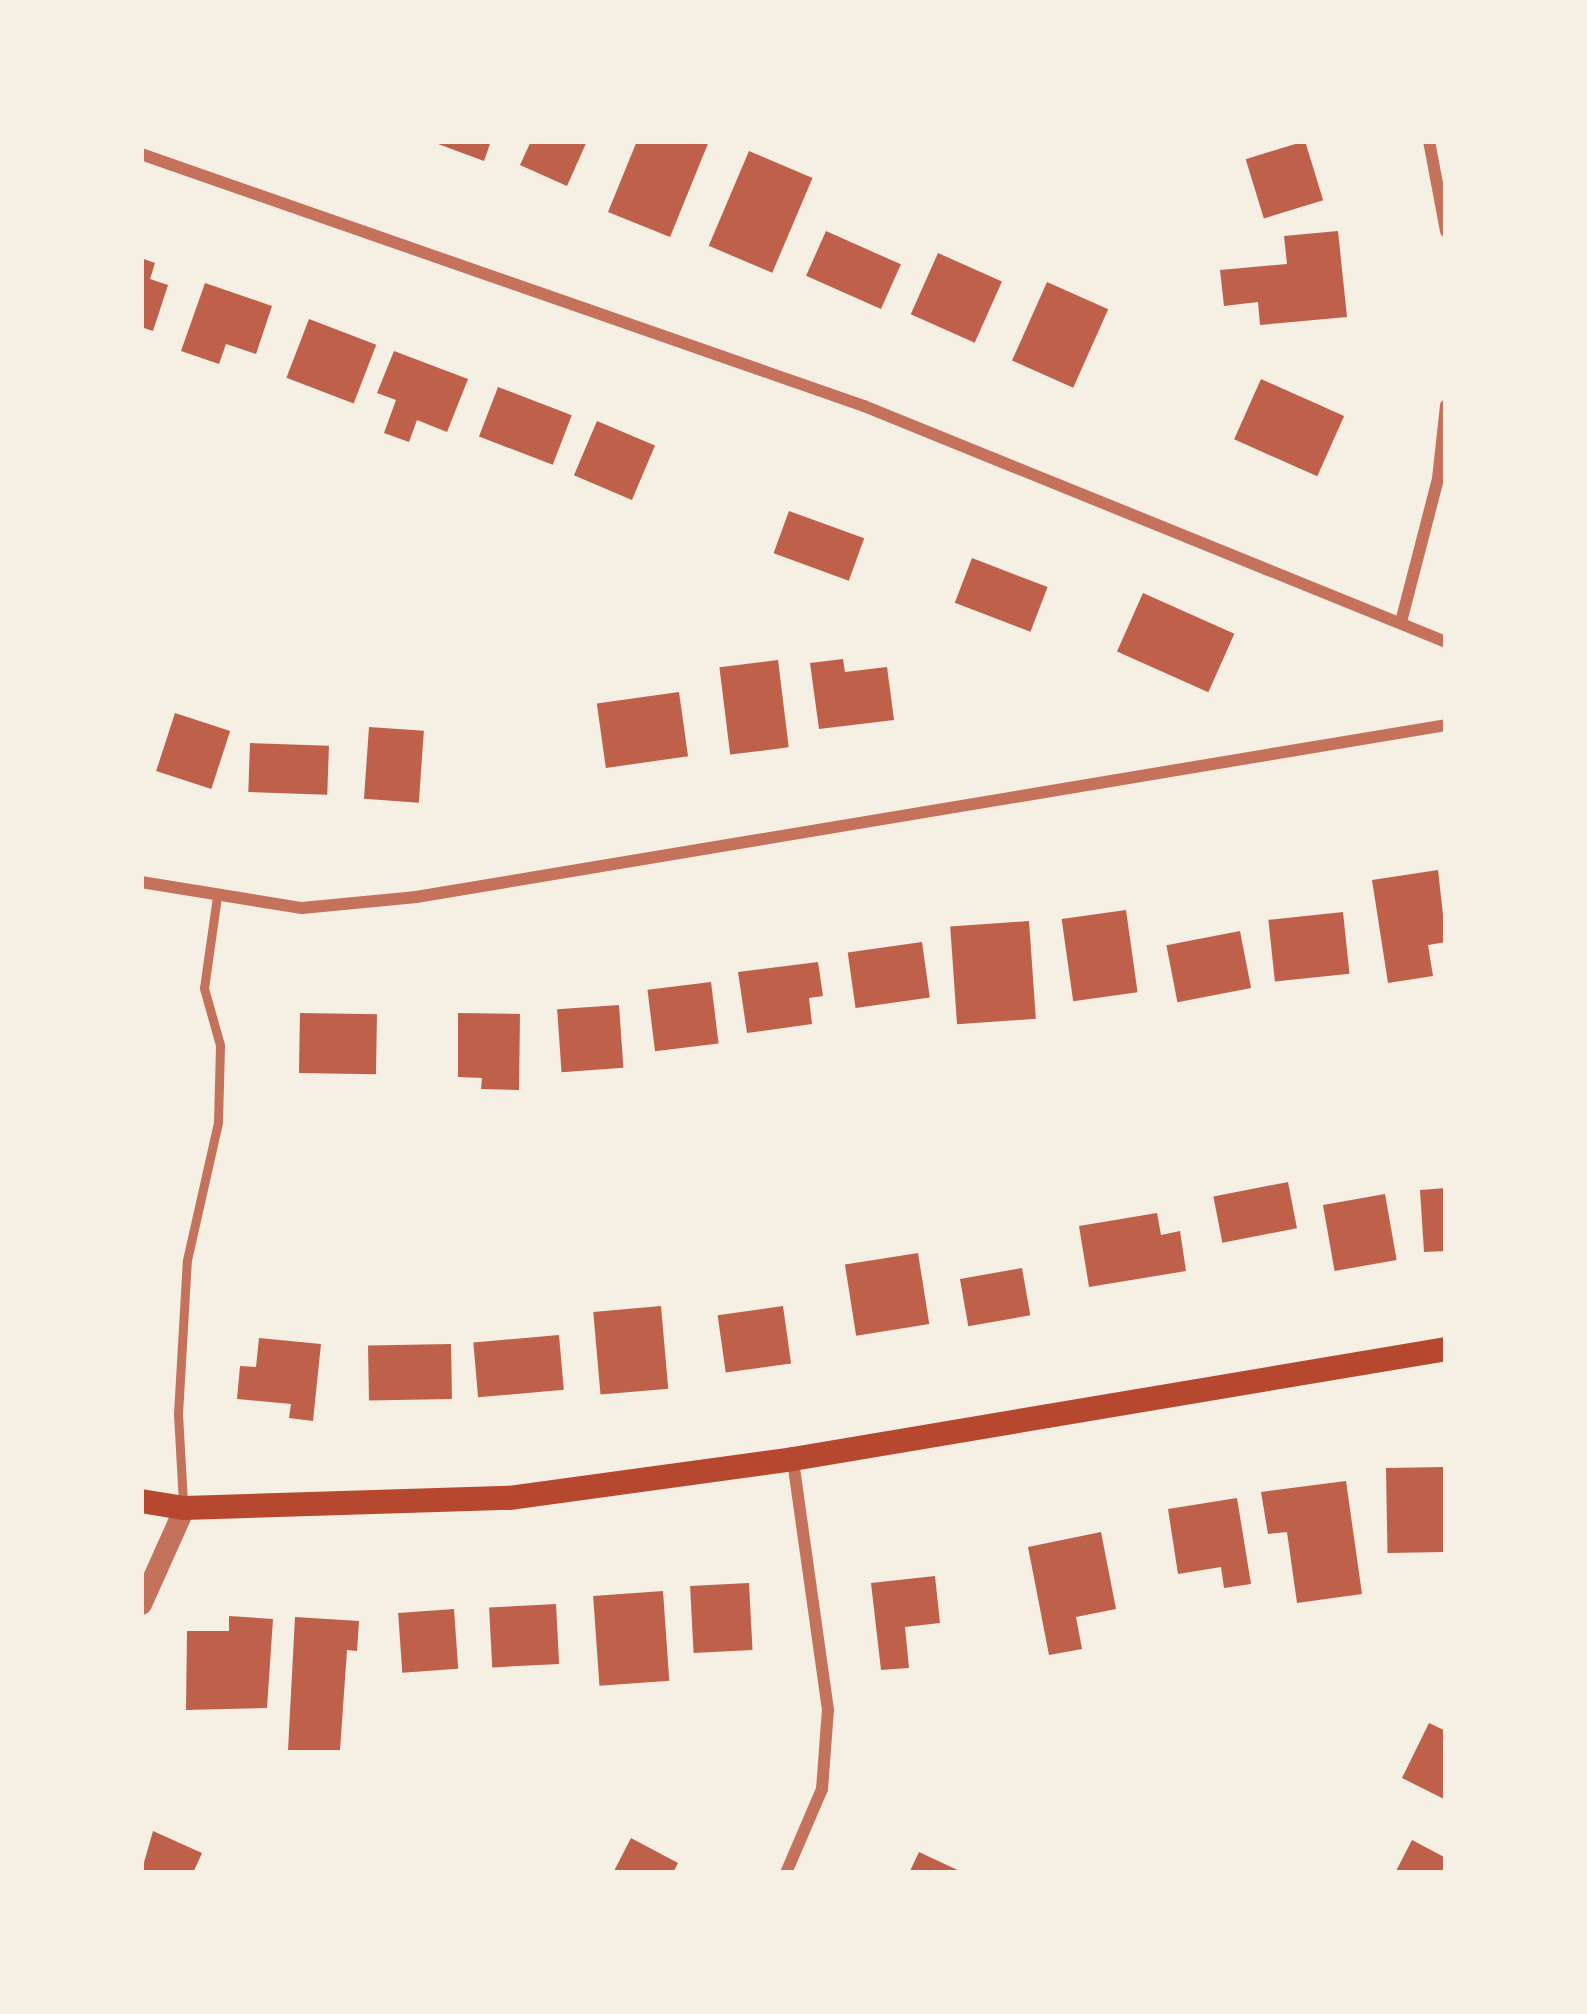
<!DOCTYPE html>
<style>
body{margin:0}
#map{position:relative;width:1587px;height:2014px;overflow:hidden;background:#f6efe4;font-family:Mulish,sans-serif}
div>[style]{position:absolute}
.building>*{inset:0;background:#bf614a;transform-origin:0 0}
.service>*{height:9px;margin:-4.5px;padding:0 4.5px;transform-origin:4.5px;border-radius:4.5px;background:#c5725c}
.minor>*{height:12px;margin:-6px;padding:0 6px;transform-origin:6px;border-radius:6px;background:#c5725c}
.tertiary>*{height:21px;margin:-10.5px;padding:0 10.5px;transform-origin:10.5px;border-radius:10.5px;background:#c5725c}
.secondary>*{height:24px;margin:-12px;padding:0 12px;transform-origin:12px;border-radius:12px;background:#b5482f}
span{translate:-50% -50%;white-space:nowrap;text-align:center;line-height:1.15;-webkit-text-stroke:12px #f6efe4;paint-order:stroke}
.frame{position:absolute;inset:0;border:144px solid #f6efe4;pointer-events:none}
</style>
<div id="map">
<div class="building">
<i style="clip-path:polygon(430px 141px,491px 141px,484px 161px)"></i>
<i style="clip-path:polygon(531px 141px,587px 141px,567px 186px,520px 165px)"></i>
<i style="clip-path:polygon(637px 141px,709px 141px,670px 237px,608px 212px)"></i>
<i style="left:1305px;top:141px;width:62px;height:62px;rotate:73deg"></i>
<i style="left:749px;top:151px;width:69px;height:103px;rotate:23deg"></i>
<i style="left:826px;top:231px;width:82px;height:49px;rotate:24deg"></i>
<i style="clip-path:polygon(1338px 231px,1347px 317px,1260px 325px,1258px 302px,1224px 306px,1220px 270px,1287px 264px,1284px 236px)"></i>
<i style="left:938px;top:253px;width:70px;height:67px;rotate:24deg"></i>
<i style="clip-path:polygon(141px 258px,155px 263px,150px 279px,168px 285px,153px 331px,141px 327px)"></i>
<i style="left:1047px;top:282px;width:67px;height:86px;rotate:24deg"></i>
<i style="clip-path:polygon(205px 283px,272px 306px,256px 354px,226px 344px,219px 364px,181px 351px)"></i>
<i style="left:309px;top:319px;width:72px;height:63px;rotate:21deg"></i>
<i style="clip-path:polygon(394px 351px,468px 379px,447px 432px,417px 420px,409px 442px,384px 433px,396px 400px,377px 393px)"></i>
<i style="left:1261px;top:379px;width:91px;height:66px;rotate:24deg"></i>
<i style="left:498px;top:387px;width:79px;height:53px;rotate:21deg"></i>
<i style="left:597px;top:421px;width:63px;height:59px;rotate:23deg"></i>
<i style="left:789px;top:511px;width:80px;height:45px;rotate:20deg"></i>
<i style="left:972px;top:558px;width:81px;height:48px;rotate:21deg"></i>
<i style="left:1143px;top:593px;width:100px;height:64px;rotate:24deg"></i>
<i style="clip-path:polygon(843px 659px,845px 672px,887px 667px,894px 720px,819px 729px,810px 663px)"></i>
<i style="left:778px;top:660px;width:88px;height:59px;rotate:83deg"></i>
<i style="left:679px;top:692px;width:65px;height:83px;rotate:82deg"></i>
<i style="left:175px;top:713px;width:58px;height:61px;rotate:18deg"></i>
<i style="left:369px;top:727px;width:55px;height:72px;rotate:4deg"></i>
<i style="left:250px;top:743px;width:79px;height:49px;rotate:2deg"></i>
<i style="clip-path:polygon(1438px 870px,1446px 942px,1428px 945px,1433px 976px,1388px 983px,1372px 880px)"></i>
<i style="left:1126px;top:910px;width:83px;height:65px;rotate:82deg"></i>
<i style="left:1343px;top:912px;width:62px;height:75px;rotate:84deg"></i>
<i style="left:1029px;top:921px;width:98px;height:79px;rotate:86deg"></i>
<i style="left:1240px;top:931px;width:58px;height:75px;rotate:79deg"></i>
<i style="left:922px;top:942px;width:56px;height:75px;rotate:82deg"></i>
<i style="clip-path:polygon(818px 962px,823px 996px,809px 998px,812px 1024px,747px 1033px,738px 972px)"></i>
<i style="left:711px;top:982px;width:62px;height:64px;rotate:83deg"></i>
<i style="left:619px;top:1005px;width:63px;height:62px;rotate:86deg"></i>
<i style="left:300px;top:1013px;width:77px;height:60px;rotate:1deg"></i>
<i style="clip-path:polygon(458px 1013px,520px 1014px,519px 1090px,481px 1089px,482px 1078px,458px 1077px)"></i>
<i style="left:1288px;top:1182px;width:47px;height:76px;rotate:79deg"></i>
<i style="clip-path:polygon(1446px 1188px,1446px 1251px,1424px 1252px,1420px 1190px)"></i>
<i style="left:1385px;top:1194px;width:67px;height:63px;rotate:80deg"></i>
<i style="clip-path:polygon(1157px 1213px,1161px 1235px,1180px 1231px,1186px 1271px,1089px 1287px,1079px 1226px)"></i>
<i style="left:918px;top:1253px;width:72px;height:74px;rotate:81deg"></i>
<i style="left:1022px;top:1268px;width:48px;height:63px;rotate:80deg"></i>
<i style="left:661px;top:1306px;width:83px;height:68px;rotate:85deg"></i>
<i style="left:783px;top:1306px;width:58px;height:66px;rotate:82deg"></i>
<i style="left:559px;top:1335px;width:55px;height:86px;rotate:85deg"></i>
<i style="clip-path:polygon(259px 1338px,321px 1344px,313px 1421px,289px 1418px,291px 1404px,237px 1399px,240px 1366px,256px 1367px)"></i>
<i style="left:451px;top:1344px;width:55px;height:83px;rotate:89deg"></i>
<i style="left:1444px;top:1467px;width:85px;height:58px;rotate:89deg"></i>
<i style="clip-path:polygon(1346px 1481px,1362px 1594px,1297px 1603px,1287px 1532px,1268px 1534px,1261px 1492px)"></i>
<i style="clip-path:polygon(1237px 1498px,1251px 1584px,1224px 1588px,1221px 1567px,1178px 1574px,1168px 1509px)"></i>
<i style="clip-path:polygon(1101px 1532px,1116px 1609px,1076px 1617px,1082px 1649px,1049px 1655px,1028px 1547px)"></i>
<i style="clip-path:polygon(935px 1576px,940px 1623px,905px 1627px,909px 1668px,881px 1670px,871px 1583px)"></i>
<i style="left:749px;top:1583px;width:67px;height:59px;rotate:87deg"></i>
<i style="left:663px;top:1591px;width:90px;height:70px;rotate:86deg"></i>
<i style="left:556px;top:1604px;width:60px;height:67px;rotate:87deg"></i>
<i style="left:454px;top:1609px;width:60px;height:56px;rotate:86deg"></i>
<i style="clip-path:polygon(229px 1616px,273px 1619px,267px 1708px,186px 1710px,187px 1631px,229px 1631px)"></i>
<i style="clip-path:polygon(295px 1617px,359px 1621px,357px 1651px,347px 1650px,340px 1750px,288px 1750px)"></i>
<i style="clip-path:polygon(1429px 1723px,1446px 1731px,1446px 1800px,1402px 1778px)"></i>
<i style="clip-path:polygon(153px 1831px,202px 1853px,193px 1873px,141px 1873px)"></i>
<i style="clip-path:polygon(631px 1838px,678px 1863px,673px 1873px,613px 1873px)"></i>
<i style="clip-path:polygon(1412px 1840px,1446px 1858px,1446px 1873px,1395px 1873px)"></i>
<i style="clip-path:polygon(919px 1852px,964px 1873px,909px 1873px)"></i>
</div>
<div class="service">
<i style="left:183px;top:1503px;width:89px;rotate:-93.2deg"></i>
<i style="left:178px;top:1414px;width:154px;rotate:-86.7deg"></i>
<i style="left:187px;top:1260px;width:141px;rotate:-77.3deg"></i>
<i style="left:218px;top:1122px;width:77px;rotate:-88.5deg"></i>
<i style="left:220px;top:1045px;width:59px;rotate:-105.7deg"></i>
<i style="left:204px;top:988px;width:92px;rotate:-81.9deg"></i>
</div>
<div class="minor">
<i style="left:1429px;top:141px;width:92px;rotate:79.3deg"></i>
<i style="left:141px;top:154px;width:766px;rotate:19.22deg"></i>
<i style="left:864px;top:406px;width:628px;rotate:22.07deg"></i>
<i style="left:1402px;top:618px;width:144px;rotate:-75.5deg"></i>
<i style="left:1438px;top:479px;width:74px;rotate:-83.8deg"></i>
<i style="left:141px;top:882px;width:163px;rotate:9.2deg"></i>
<i style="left:302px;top:908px;width:115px;rotate:-5.5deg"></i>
<i style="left:416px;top:897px;width:1044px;rotate:-9.48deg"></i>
<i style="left:786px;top:1873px;width:91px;rotate:-66.8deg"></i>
<i style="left:822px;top:1789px;width:79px;rotate:-85.7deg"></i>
<i style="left:828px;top:1710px;width:252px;rotate:-98deg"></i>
</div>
<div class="tertiary">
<i style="left:141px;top:1604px;width:105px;rotate:-65.9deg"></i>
</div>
<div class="secondary">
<i style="left:141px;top:1501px;width:44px;rotate:9.2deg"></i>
<i style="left:184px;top:1508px;width:325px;rotate:-1.8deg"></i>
<i style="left:509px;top:1498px;width:287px;rotate:-7.8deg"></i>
<i style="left:793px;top:1459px;width:662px;rotate:-9.56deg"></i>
</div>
<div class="frame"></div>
</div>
